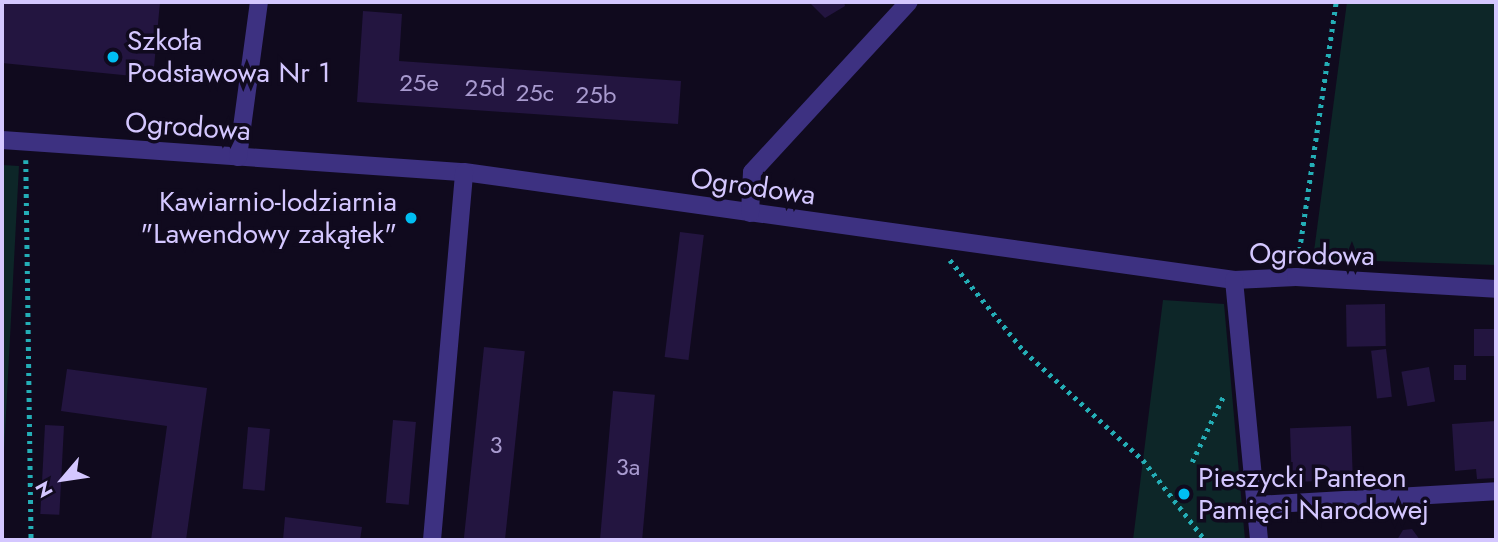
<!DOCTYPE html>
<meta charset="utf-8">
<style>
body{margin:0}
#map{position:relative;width:1498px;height:542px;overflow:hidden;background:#100a1e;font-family:Jost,sans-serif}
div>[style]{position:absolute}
.green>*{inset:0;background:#0d2628;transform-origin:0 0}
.building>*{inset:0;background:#231540;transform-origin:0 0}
.path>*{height:4.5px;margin-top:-2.25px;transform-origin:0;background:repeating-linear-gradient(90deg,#24aeb6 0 3.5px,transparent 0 8.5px)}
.minor>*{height:18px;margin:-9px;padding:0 9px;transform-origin:9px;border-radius:9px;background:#3d3181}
.dots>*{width:19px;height:19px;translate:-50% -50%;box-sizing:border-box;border:4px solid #100a1e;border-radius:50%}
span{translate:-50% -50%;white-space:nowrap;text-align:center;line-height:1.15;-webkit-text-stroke:7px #100a1e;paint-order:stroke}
.number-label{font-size:24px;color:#a89acf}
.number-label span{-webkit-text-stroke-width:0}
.poi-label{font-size:28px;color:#d4c7ff}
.left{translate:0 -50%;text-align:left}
.right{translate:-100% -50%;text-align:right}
.street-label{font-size:28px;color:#d4c7ff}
.frame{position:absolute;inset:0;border:4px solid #d4c7ff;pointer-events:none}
.north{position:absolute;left:28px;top:444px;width:70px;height:70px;-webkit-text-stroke:5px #100a1e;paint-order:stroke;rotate:241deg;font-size:19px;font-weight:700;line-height:28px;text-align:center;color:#d4c7ff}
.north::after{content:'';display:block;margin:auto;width:24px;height:32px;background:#d4c7ff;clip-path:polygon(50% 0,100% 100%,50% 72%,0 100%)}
</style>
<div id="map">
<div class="green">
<i style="clip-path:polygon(1347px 2px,1496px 2px,1496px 265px,1313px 259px)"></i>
<i style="left:2px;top:165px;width:17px;height:299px;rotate:3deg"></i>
<i style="clip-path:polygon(1163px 300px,1224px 304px,1245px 540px,1133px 540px)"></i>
</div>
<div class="building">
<i style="clip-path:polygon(2px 2px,160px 2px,153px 78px,2px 63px)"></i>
<i style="clip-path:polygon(809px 2px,844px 2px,845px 6px,825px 18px)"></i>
<i style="clip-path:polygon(363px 11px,402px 14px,399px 61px,681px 81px,678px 124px,357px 102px)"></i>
<i style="left:680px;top:232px;width:24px;height:126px;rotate:7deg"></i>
<i style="left:1385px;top:304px;width:42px;height:39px;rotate:89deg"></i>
<i style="left:1474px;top:329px;width:22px;height:27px"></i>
<i style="left:484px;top:347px;width:41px;height:194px;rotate:6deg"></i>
<i style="left:1386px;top:349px;width:48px;height:15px;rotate:83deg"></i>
<i style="left:1466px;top:365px;width:15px;height:12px;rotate:90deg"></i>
<i style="left:1429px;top:367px;width:35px;height:28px;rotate:80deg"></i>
<i style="clip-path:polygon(67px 369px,207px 388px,186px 540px,151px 540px,167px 426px,61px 411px)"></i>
<i style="left:613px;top:391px;width:42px;height:149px;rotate:5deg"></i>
<i style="left:393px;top:420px;width:23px;height:83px;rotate:5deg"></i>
<i style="clip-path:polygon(1496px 421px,1496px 478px,1477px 479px,1476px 469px,1455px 471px,1452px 424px)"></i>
<i style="left:45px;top:425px;width:19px;height:89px;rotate:3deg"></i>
<i style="left:1351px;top:426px;width:54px;height:61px;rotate:88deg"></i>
<i style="left:248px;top:427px;width:22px;height:62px;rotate:5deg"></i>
<i style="clip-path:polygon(285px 517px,362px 527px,360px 540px,283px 540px)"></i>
<i style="clip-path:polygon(1412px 529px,1420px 540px,1397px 540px,1403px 530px)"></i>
</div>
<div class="path">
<i style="left:26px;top:160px;width:380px;rotate:89.2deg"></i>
<i style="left:1298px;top:259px;width:260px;rotate:-81.6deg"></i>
<i style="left:950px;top:260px;width:117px;rotate:50.9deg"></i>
<i style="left:1024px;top:351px;width:161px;rotate:42.5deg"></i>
<i style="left:1143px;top:460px;width:101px;rotate:52.2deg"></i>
<i style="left:1192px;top:462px;width:72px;rotate:-64.5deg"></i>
<i style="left:1214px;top:510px;width:21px"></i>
</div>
<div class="minor">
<i style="left:2px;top:140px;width:463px;rotate:4deg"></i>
<i style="left:464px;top:172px;width:778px;rotate:7.98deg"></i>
<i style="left:1234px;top:280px;width:62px;rotate:-2.8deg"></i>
<i style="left:1296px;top:277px;width:200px;rotate:3.4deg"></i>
<i style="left:238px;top:157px;width:156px;rotate:-82.3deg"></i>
<i style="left:750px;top:213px;width:41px;rotate:-87.2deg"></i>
<i style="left:752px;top:172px;width:231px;rotate:-47.3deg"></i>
<i style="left:1234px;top:280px;width:261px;rotate:84.5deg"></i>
<i style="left:1256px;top:505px;width:240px;rotate:-3.3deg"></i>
<i style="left:432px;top:540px;width:369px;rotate:-85deg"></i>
</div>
<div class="dots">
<i style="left:113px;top:57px;background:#00bef2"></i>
<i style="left:411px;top:218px;background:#00bef2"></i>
<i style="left:1184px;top:494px;background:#00bef2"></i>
</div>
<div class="number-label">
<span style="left:419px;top:83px">25e</span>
<span style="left:485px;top:88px">25d</span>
<span style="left:535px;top:93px">25c</span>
<span style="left:596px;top:95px">25b</span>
<span style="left:496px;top:445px">3</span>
<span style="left:628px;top:467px">3a</span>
</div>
<div class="poi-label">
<span class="left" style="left:127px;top:57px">Szkoła<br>Podstawowa Nr 1</span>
<span class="right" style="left:397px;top:218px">Kawiarnio-lodziarnia<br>"Lawendowy zakątek"</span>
<span class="left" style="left:1198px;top:494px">Pieszycki Panteon<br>Pamięci Narodowej</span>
</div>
<div class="street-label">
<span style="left:188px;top:127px;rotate:4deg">Ogrodowa</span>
<span style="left:753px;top:187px;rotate:8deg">Ogrodowa</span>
<span style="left:1312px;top:255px;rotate:1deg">Ogrodowa</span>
</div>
<div class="frame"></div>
<div class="north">N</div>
</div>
